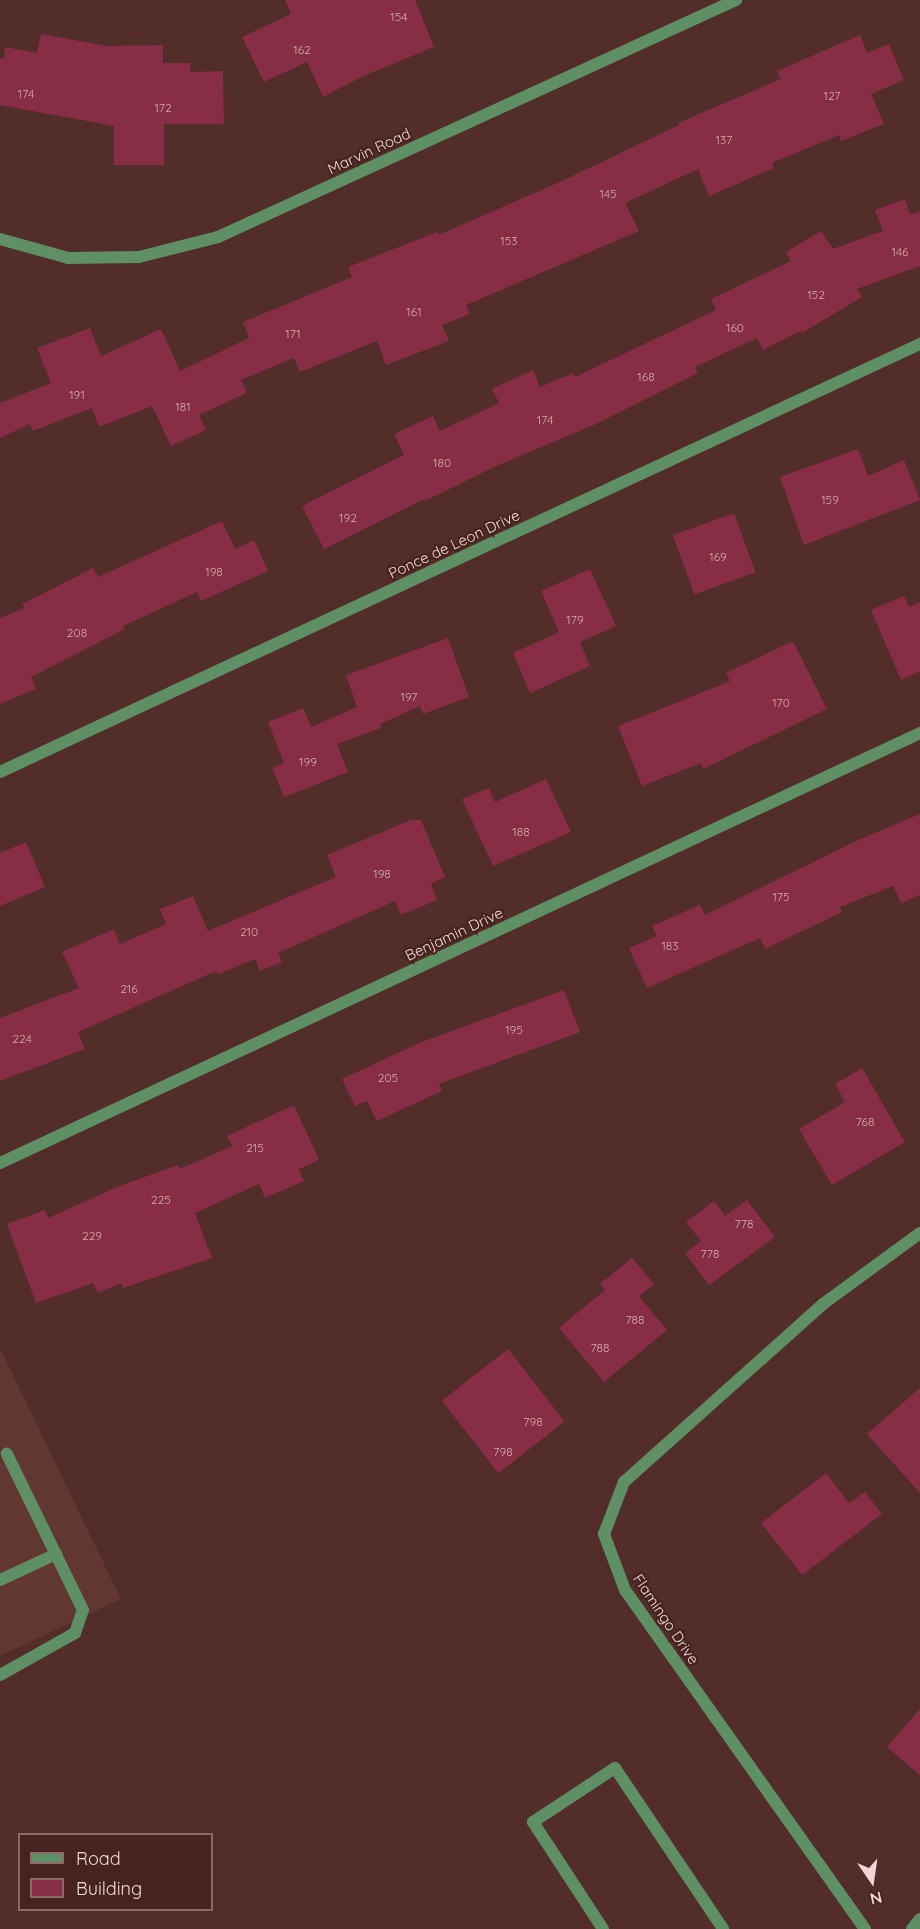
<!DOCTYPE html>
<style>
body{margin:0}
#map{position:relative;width:920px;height:1929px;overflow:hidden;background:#522d29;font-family:Quicksand,sans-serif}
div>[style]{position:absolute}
.built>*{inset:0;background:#623732}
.building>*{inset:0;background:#872d45;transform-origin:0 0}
.lane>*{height:12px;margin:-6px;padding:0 6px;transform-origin:6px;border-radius:6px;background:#5e8f65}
.street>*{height:12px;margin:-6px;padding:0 6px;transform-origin:6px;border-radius:6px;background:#5e8f65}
span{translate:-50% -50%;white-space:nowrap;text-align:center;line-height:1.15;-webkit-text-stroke:4.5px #47231f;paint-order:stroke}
.number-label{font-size:12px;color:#d5acb0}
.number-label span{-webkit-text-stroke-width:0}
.street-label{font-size:15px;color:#efd7d3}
.legend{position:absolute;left:18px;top:1833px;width:195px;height:78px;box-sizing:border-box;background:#47231f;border:2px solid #8a6b67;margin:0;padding:8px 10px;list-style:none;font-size:18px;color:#efd7d3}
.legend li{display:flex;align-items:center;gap:12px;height:30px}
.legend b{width:30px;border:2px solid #8a6b67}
.north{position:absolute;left:842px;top:1851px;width:60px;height:60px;-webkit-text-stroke:4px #47231f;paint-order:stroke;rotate:167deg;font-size:16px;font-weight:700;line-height:24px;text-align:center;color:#efd7d3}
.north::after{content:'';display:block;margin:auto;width:21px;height:27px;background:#efd7d3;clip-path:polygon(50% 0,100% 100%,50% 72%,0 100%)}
</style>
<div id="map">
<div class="built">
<i style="clip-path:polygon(0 1348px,121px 1599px,0 1656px)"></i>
</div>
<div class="building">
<i style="clip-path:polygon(285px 0,415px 0,434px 47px,361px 77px,323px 97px,307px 62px,264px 82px,242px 37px,291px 14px)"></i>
<i style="clip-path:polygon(41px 34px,107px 46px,163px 45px,163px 63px,190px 63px,190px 72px,223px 71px,224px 124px,164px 124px,164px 165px,114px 165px,114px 126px,0 105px,0 58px,4px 59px,5px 47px,37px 53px)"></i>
<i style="clip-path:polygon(860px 35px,867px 53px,889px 44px,904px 80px,871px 94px,884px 124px,841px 141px,839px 135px,772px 163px,774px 168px,709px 196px,698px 169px,625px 203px,639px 231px,466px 305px,470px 314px,442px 325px,449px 341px,386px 365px,377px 341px,300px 372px,294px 358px,241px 380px,247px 393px,199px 415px,206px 430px,171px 446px,152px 406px,99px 427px,92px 408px,33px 431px,30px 424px,0 438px,0 403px,51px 383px,37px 348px,90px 328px,101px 356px,161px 329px,180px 371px,249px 338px,243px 322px,352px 277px,348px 267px,437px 232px,438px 235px,562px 181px,679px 125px,678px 123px,781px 79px,777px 71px)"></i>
<i style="clip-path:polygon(905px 199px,910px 215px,920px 211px,920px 266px,857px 289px,862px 297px,802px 333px,801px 331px,763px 350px,757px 338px,695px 367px,698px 373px,596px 424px,494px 467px,425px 501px,424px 499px,324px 549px,302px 506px,404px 455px,394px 434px,433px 416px,440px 431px,499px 403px,492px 389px,533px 370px,540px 387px,573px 373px,575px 377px,716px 310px,711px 299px,791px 261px,786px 252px,821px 231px,833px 249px,883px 231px,875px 210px)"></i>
<i style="clip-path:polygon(858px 449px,868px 476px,904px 460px,920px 500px,804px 545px,780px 477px)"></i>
<i style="left:734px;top:513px;width:63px;height:65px;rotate:70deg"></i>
<i style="clip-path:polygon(222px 521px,235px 549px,254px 540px,268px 571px,201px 601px,197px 592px,123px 626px,125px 629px,31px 677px,36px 689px,0 704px,0 618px,24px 608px,22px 604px,93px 568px,98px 577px)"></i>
<i style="clip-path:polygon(590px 569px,616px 626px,580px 642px,590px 666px,530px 693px,513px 653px,559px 632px,541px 591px)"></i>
<i style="clip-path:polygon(904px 596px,909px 607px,920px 602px,920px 671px,901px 680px,871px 610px)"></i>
<i style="clip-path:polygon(448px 638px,469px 697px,423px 714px,420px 706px,380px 724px,381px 728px,337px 744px,348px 772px,284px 797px,272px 768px,284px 763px,268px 722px,303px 708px,311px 727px,357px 707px,346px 675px)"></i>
<i style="clip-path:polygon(793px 641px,827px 709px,703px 769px,701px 763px,642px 786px,618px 726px,730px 681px,726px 673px)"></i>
<i style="clip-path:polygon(546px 779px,571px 832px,493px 866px,462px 799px,489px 788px,495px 802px)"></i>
<i style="clip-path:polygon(920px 814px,920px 895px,901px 903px,893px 886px,840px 907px,842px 912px,765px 949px,760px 938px,647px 988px,629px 948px,657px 936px,652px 926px,700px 905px,705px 915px,856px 841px)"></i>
<i style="clip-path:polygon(411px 820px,421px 820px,445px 877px,431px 884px,437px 900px,401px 915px,395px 901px,278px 953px,282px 962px,260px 971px,255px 959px,218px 974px,216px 971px,78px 1032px,85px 1049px,0 1081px,0 1018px,79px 988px,62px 952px,114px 929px,120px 944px,166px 924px,160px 909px,193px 896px,208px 931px,336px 877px,327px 855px)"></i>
<i style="clip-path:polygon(26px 842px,45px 887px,0 906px,0 853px)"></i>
<i style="clip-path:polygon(564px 990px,580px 1032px,439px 1084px,442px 1091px,377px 1121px,367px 1101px,355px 1106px,342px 1079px,419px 1043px)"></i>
<i style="clip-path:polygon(862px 1068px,905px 1142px,832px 1185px,799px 1129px,845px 1102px,835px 1084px)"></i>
<i style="clip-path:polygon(294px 1105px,319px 1160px,299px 1169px,304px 1181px,265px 1198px,259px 1184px,195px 1213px,212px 1258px,123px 1288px,121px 1283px,98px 1293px,93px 1283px,36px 1303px,7px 1224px,45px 1210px,48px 1218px,117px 1187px,178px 1165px,180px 1169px,232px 1146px,227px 1136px)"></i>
<i style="clip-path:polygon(747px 1200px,775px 1237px,709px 1285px,685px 1253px,701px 1241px,686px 1222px,714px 1201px,725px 1216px)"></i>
<i style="clip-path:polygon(632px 1258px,654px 1284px,639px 1296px,667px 1330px,604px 1382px,559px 1328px,605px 1290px,600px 1284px)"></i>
<i style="left:508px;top:1349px;width:92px;height:84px;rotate:52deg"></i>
<i style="clip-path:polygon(920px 1388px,920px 1493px,867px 1434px)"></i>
<i style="clip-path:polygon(826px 1473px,849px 1503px,865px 1492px,882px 1514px,802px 1575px,761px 1523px)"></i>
<i style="clip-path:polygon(920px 1709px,920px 1775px,887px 1747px)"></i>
</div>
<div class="lane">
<i style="left:0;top:1580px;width:62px;rotate:-24.9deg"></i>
<i style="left:0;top:1675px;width:86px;rotate:-29.2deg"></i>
<i style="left:75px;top:1633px;width:24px;rotate:-71deg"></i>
<i style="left:83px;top:1610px;width:174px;rotate:-116deg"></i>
<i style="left:603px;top:1929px;width:128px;rotate:-123.2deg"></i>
<i style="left:533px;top:1822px;width:98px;rotate:-33.4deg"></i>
<i style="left:615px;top:1768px;width:194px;rotate:56.1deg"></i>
</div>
<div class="street">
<i style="left:0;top:239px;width:71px;rotate:15.6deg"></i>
<i style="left:68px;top:258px;width:71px;rotate:-0.8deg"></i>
<i style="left:139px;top:257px;width:81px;rotate:-14.2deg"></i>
<i style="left:218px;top:237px;width:570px;rotate:-24.59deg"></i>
<i style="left:0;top:772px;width:1015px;rotate:-24.95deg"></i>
<i style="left:0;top:1163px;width:1016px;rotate:-25.05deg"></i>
<i style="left:865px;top:1929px;width:415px;rotate:-125.3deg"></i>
<i style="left:625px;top:1590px;width:60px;rotate:-110.6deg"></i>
<i style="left:604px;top:1534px;width:56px;rotate:-69deg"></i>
<i style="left:624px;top:1482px;width:267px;rotate:-41.8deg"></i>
<i style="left:823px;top:1304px;width:120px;rotate:-36.2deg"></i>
<i style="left:912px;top:1929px;width:13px;rotate:-51deg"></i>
</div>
<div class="number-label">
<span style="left:399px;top:17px">154</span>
<span style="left:302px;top:50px">162</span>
<span style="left:26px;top:94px">174</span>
<span style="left:832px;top:96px">127</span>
<span style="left:163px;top:108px">172</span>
<span style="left:724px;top:140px">137</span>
<span style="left:608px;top:194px">145</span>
<span style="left:509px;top:241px">153</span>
<span style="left:900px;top:252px">146</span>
<span style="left:816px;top:295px">152</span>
<span style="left:414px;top:312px">161</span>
<span style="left:735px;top:328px">160</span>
<span style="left:293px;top:334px">171</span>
<span style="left:646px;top:377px">168</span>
<span style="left:77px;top:395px">191</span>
<span style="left:183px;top:407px">181</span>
<span style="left:545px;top:420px">174</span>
<span style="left:442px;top:463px">180</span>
<span style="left:830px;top:500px">159</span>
<span style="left:348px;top:518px">192</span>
<span style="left:718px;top:557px">169</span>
<span style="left:214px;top:572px">198</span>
<span style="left:575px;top:620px">179</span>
<span style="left:77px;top:633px">208</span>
<span style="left:409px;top:697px">197</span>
<span style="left:781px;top:703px">170</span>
<span style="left:308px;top:762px">199</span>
<span style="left:521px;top:832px">188</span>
<span style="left:382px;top:874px">198</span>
<span style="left:781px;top:897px">175</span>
<span style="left:249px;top:932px">210</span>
<span style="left:670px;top:946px">183</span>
<span style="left:129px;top:989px">216</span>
<span style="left:514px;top:1030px">195</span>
<span style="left:22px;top:1039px">224</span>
<span style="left:388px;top:1078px">205</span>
<span style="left:865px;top:1122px">768</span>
<span style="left:255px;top:1148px">215</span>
<span style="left:161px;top:1200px">225</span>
<span style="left:744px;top:1224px">778</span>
<span style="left:92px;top:1236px">229</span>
<span style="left:710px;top:1254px">778</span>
<span style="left:635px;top:1320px">788</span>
<span style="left:600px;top:1348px">788</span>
<span style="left:533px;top:1422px">798</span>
<span style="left:503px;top:1452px">798</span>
</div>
<div class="street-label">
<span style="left:369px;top:151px;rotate:-25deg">Marvin Road</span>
<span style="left:454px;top:544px;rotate:-25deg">Ponce de Leon Drive</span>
<span style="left:454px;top:934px;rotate:-25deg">Benjamin Drive</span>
<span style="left:666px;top:1619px;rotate:56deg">Flamingo Drive</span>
</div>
<ul class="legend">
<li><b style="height:8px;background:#5e8f65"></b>Road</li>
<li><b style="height:16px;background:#872d45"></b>Building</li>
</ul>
<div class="north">N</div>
</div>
